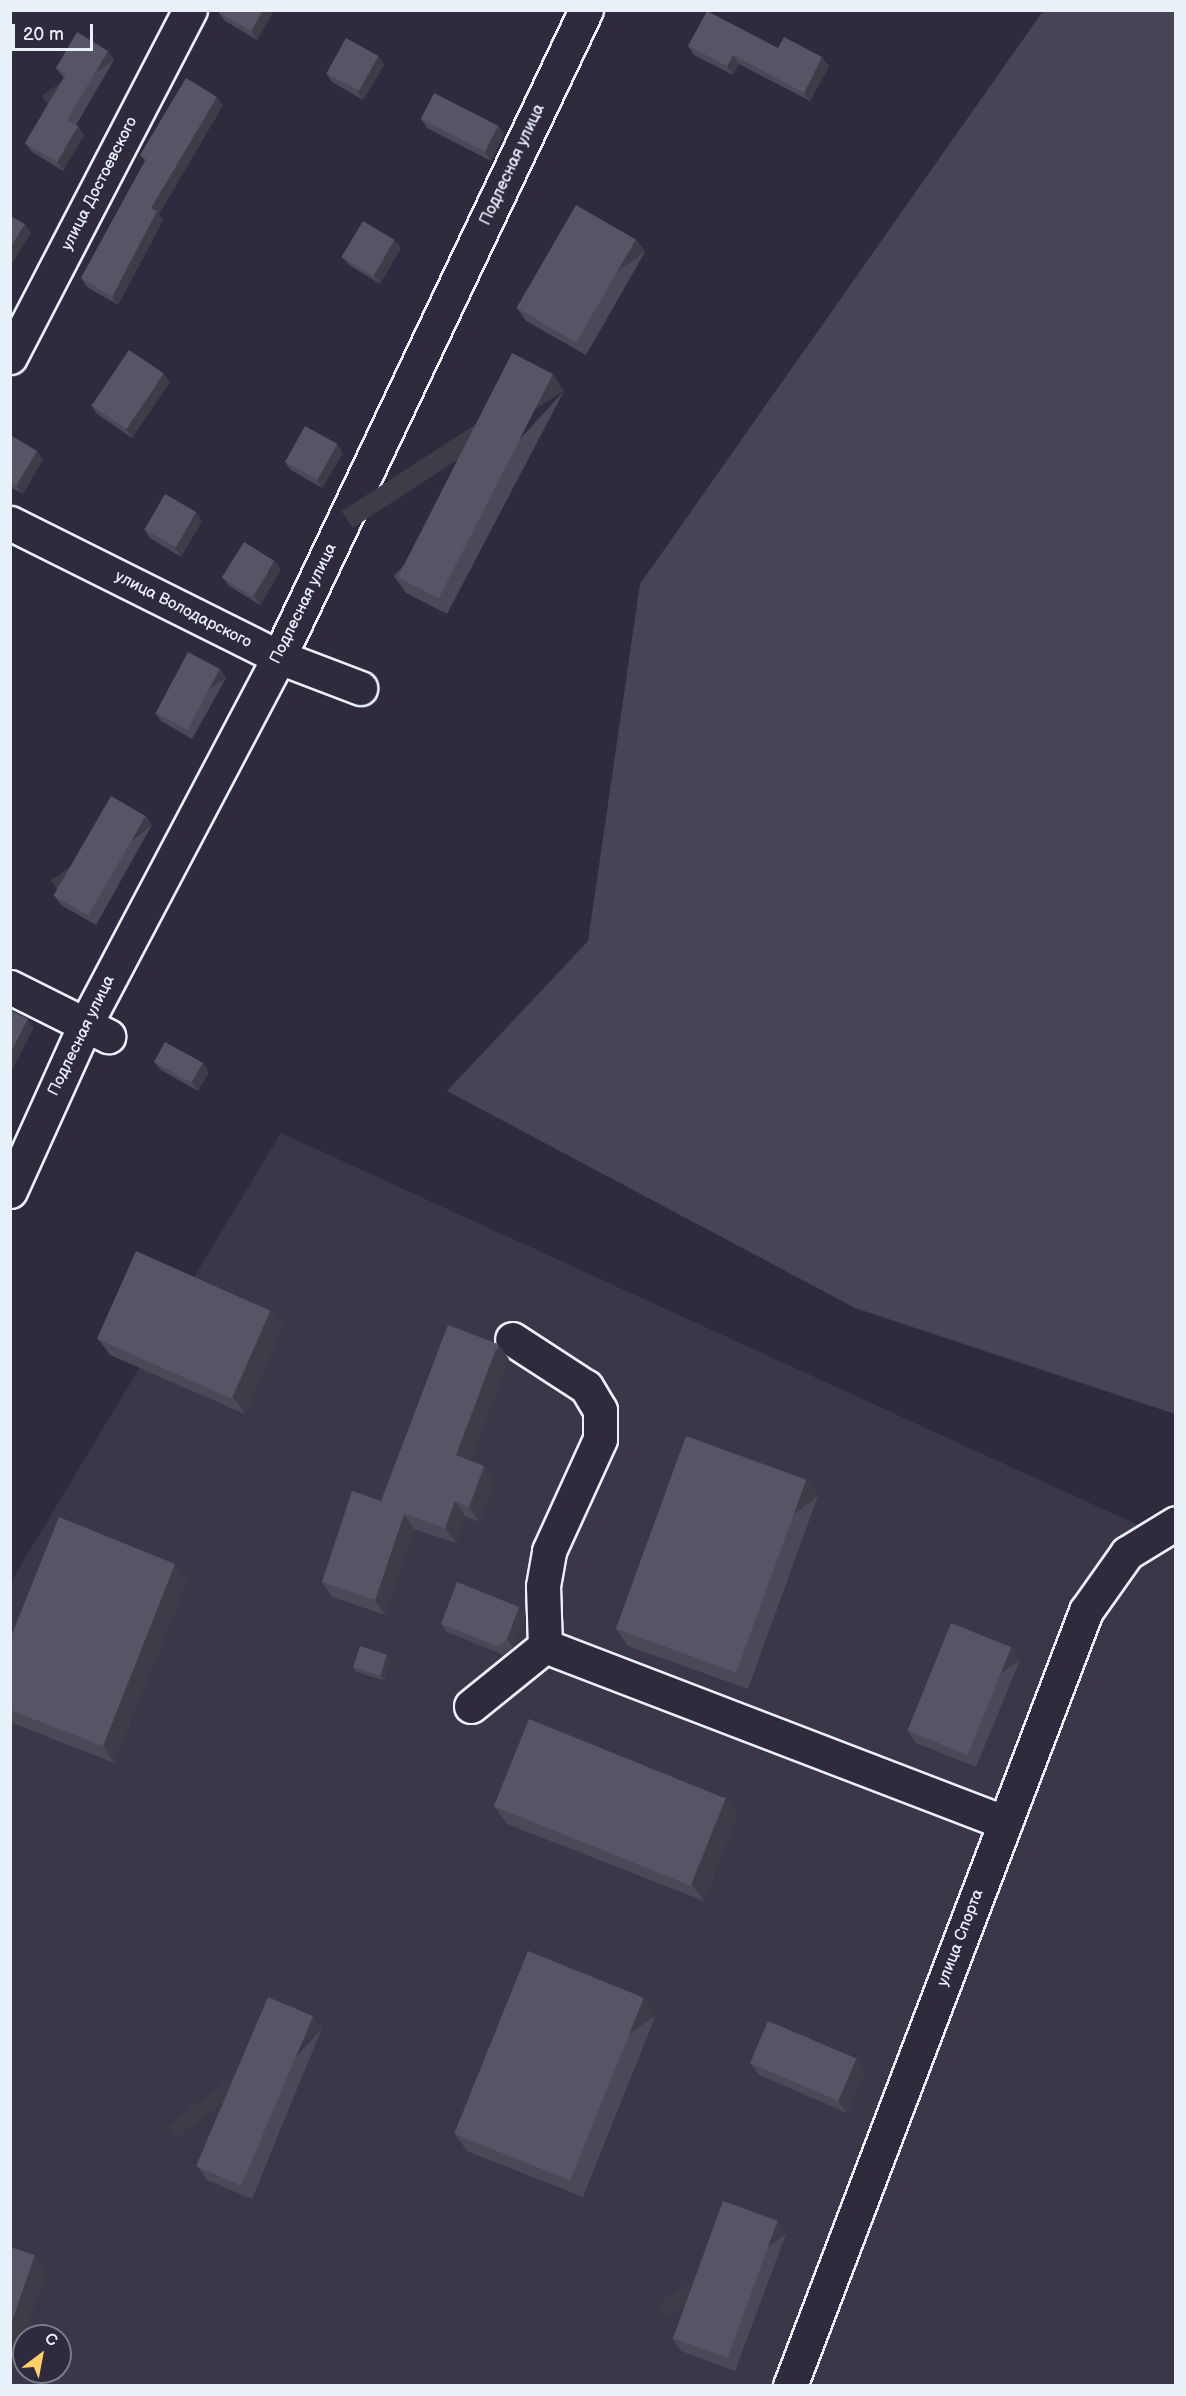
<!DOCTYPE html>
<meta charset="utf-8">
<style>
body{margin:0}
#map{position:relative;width:1186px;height:2396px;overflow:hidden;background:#2f2a3d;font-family:"Balsamiq Sans",sans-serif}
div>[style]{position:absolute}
.built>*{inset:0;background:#3b3749}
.green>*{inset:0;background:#464455}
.roads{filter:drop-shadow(2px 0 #e8f1f8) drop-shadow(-2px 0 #e8f1f8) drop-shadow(0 2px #e8f1f8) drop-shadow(0 -2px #e8f1f8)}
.minor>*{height:33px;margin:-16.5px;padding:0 16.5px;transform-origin:16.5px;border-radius:16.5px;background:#2f2a3d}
.wall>*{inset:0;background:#4b4957}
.shaded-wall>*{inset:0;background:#3d3c47;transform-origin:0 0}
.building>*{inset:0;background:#575565;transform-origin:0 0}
span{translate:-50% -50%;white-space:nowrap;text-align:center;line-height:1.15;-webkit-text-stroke:5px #2f2a3d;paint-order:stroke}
.street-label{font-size:16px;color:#e8f1f8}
.frame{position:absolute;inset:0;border:12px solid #e8f1f8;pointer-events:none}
.north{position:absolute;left:12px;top:2324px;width:60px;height:60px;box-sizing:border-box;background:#2f2a3d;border:2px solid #797a88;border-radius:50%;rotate:32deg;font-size:16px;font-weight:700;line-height:24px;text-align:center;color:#e8f1f8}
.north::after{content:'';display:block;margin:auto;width:21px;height:27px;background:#ffd166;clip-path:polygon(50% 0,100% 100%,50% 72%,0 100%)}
.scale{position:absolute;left:12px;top:24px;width:81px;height:27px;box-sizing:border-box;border:3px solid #e8f1f8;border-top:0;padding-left:8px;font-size:18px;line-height:21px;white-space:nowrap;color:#e8f1f8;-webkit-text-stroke:4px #2f2a3d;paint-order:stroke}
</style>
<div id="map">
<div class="built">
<i style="clip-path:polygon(evenodd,281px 1133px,1175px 1542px,1175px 2385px,11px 2385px,10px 1583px,281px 1133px,24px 2336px,60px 2336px,60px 2372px,24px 2372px,24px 2336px)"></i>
</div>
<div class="green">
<i style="clip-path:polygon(1043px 11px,1175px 11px,1175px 1414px,855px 1308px,447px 1091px,588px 941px,640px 584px)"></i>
</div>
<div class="roads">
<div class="minor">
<i style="left:10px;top:357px;width:391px;rotate:-62.6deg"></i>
<i style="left:10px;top:523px;width:301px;rotate:26.5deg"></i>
<i style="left:279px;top:657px;width:87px;rotate:20.9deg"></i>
<i style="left:10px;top:987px;width:110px;rotate:26.6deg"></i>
<i style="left:10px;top:1191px;width:182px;rotate:-65.7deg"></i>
<i style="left:85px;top:1025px;width:416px;rotate:-62.2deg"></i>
<i style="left:279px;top:657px;width:716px;rotate:-64.62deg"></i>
<i style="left:545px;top:1646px;width:493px;rotate:21deg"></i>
<i style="left:471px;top:1706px;width:95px;rotate:-39deg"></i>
<i style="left:545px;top:1646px;width:60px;rotate:-91.9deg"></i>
<i style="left:543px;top:1586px;width:36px;rotate:-80deg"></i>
<i style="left:549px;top:1551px;width:123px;rotate:-65.5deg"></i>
<i style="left:600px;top:1439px;width:29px;rotate:-90deg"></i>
<i style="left:600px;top:1410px;width:27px;rotate:-121deg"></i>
<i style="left:586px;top:1387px;width:88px;rotate:-147deg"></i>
<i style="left:790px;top:2386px;width:830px;rotate:-69.1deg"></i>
<i style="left:1086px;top:1611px;width:71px;rotate:-54.7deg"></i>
<i style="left:1127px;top:1553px;width:57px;rotate:-31.5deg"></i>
</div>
</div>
<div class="wall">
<i style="clip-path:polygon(220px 10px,274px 10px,257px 40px,225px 21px,219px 13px)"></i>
<i style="clip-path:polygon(688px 46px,778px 48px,829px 66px,810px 101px,739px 64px,733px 75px,694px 55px)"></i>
<i style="clip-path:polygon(108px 51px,114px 60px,76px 125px,78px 126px,84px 135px,63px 171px,32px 152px,25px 143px,64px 78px,62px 76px,56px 68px)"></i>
<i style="clip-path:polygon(378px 56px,384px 65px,363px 100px,332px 82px,326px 73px)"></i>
<i style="clip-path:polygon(223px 105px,159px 214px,163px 220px,118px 305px,87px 287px,81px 278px,145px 161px,140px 155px)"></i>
<i style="clip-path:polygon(421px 119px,498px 125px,504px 134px,491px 161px,427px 128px)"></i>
<i style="clip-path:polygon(636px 239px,645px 252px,586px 355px,526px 321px,517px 308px)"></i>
<i style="clip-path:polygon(401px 248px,380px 284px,349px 265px,342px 257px)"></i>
<i style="clip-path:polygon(170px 382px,132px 438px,97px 414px,91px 405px)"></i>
<i style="clip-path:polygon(564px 391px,447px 614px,406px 593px,394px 576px)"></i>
<i style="clip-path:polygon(10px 435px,37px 451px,43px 459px,23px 494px,10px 487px)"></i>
<i style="clip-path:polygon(343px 453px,322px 488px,291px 470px,284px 461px)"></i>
<i style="clip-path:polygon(196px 512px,202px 521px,181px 557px,150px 538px,144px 529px)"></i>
<i style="clip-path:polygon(281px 570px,260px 605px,229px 586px,223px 578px)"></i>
<i style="clip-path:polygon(220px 669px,226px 678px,192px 739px,161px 721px,155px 713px)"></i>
<i style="clip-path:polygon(152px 825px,96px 925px,61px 905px,55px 897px)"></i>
<i style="clip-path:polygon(154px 1062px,203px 1063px,209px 1072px,198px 1091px,161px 1070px)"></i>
<i style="clip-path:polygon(283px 1326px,245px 1414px,110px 1355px,98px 1339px)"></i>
<i style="clip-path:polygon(509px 1359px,470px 1461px,484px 1466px,494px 1481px,479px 1522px,465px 1516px,456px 1543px,414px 1529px,385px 1615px,332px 1597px,322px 1582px,381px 1501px)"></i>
<i style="clip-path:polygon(806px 1480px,818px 1496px,748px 1689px,628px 1646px,616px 1629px)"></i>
<i style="clip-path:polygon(187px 1581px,114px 1763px,10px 1722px,10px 1639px)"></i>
<i style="clip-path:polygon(519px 1607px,525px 1616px,513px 1648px,504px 1655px,447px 1632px,441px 1624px)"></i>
<i style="clip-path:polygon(1011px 1647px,1020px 1660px,976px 1767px,916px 1743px,907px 1730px)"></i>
<i style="clip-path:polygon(387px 1655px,390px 1659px,384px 1680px,356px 1672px,353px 1667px)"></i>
<i style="clip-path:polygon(726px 1797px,738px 1813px,704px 1901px,507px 1824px,495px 1807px)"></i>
<i style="clip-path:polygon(656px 2015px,583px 2197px,467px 2151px,455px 2134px)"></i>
<i style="clip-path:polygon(322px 2028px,252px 2199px,207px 2180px,198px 2167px)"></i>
<i style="clip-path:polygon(856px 2059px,865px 2072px,847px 2113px,759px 2075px,750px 2063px)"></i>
<i style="clip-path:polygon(777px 2221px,786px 2234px,735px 2371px,681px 2351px,672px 2338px)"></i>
</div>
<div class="shaded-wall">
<i style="clip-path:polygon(263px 10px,274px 10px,257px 40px,251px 31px)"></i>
<i style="left:108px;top:51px;width:11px;height:80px;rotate:56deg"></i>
<i style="clip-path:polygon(733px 55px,739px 64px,733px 75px,727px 66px)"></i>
<i style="clip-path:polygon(378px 56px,384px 65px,363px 100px,357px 91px)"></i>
<i style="clip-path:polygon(822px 57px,829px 66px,810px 101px,804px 93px)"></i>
<i style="clip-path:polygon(217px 97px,223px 105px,159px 214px,163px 220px,118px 305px,112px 297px,151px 208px)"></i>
<i style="clip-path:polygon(498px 125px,504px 134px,491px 161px,485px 152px)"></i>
<i style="clip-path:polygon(78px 126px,84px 135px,63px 171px,57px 162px)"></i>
<i style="clip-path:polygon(25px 224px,31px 233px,10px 267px,10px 248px)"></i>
<i style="left:636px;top:239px;width:16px;height:119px;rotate:55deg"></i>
<i style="clip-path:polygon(395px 240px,401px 248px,380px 284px,374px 275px)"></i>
<i style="clip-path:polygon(164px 374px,170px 382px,132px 438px,126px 429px)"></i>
<i style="left:553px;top:374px;width:20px;height:252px;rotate:57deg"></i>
<i style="clip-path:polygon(337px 444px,343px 453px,322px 488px,316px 479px)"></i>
<i style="clip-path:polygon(37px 451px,43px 459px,23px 494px,16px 486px)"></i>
<i style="clip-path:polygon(196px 512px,202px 521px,181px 557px,175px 548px)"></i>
<i style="clip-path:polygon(275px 561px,281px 570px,260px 605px,254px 596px)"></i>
<i style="left:220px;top:669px;width:11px;height:70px;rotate:56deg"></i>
<i style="left:146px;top:816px;width:11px;height:115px;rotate:56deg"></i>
<i style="clip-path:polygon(28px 1019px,34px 1027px,13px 1069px,10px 1066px,10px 1054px)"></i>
<i style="clip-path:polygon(203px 1063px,209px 1072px,198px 1091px,192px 1082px)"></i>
<i style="clip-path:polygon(271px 1310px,283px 1326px,245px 1414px,233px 1397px)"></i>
<i style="clip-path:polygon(498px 1344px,509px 1359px,467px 1471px,456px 1455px)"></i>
<i style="clip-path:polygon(484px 1466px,494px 1481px,479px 1522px,469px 1507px)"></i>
<i style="left:806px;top:1480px;width:20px;height:205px;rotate:53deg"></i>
<i style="clip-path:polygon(455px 1501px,465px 1516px,456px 1543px,445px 1528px)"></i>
<i style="clip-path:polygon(404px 1514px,414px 1529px,385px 1615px,375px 1600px)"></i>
<i style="clip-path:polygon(175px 1564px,187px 1581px,114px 1763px,103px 1746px)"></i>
<i style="clip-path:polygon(519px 1607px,525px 1616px,513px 1648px,507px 1639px)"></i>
<i style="left:1011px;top:1647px;width:16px;height:116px;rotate:55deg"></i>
<i style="clip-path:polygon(387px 1655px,390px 1659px,384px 1680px,381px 1676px)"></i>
<i style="clip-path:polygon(726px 1797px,738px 1813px,704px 1901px,692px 1884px)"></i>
<i style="left:644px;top:1998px;width:21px;height:196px;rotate:55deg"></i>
<i style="left:313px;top:2016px;width:15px;height:184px;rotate:53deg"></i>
<i style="clip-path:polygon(856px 2059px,865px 2072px,847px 2113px,838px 2101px)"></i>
<i style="left:777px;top:2221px;width:16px;height:146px;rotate:55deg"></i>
<i style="clip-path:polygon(35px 2255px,46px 2272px,10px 2378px,10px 2327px)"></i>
</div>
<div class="building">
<i style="clip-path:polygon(220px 10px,263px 10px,251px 31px,219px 13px)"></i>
<i style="clip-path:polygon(707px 11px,778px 48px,784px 37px,822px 57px,804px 93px,733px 55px,727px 66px,688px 46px)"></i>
<i style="clip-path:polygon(77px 32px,108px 51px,67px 120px,78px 126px,57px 162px,25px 143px,66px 74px,56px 68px)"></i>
<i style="left:346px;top:38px;width:37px;height:40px;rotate:29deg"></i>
<i style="clip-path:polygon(186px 78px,217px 97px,151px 208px,157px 211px,112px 297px,81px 278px,146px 159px,140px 155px)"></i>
<i style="left:434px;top:93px;width:72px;height:29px;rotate:27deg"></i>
<i style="left:576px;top:205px;width:69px;height:119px;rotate:30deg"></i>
<i style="clip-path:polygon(10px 216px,25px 224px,10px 248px)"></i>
<i style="left:363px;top:221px;width:37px;height:42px;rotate:31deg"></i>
<i style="left:129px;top:350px;width:42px;height:67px;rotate:34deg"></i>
<i style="left:512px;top:353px;width:46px;height:252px;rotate:27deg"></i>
<i style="left:305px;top:426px;width:37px;height:41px;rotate:29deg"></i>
<i style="clip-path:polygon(10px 435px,37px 451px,16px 486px,10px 482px)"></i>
<i style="left:165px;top:494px;width:36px;height:41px;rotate:30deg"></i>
<i style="left:244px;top:542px;width:36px;height:42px;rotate:32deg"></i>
<i style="left:188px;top:652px;width:36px;height:69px;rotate:28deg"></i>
<i style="left:111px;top:796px;width:40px;height:115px;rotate:30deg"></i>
<i style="clip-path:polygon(10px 1010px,28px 1019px,10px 1054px)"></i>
<i style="left:165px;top:1042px;width:43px;height:23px;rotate:29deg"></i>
<i style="left:136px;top:1251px;width:147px;height:96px;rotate:24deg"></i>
<i style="clip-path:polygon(448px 1325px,498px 1344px,456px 1455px,484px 1466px,469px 1507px,455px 1501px,445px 1528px,404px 1514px,375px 1600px,322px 1582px,352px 1491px,381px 1501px)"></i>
<i style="left:686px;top:1436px;width:128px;height:205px;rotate:20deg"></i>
<i style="clip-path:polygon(59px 1517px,175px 1564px,103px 1746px,10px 1710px,10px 1639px)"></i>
<i style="clip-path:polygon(457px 1582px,519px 1607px,507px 1639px,498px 1646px,441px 1624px)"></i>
<i style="left:951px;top:1623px;width:65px;height:116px;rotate:22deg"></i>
<i style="left:360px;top:1646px;width:28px;height:22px;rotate:18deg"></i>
<i style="left:529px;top:1719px;width:212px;height:94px;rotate:22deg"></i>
<i style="left:528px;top:1951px;width:125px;height:197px;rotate:22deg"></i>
<i style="left:268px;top:1997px;width:49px;height:184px;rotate:23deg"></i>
<i style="left:768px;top:2021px;width:96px;height:46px;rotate:23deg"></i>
<i style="left:723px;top:2201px;width:58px;height:146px;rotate:20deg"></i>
<i style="clip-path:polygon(10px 2247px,35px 2255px,10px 2327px)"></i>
</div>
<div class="street-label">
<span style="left:513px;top:165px;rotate:-65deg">Подлесная улица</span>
<span style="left:100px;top:184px;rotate:-63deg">улица Достоевского</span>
<span style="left:304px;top:604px;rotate:-64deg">Подлесная улица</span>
<span style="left:183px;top:610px;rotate:27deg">улица Володарского</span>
<span style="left:82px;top:1036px;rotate:-64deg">Подлесная улица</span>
<span style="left:961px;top:1938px;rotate:-69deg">улица Спорта</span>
</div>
<div class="frame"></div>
<div class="north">С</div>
<div class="scale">20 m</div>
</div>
